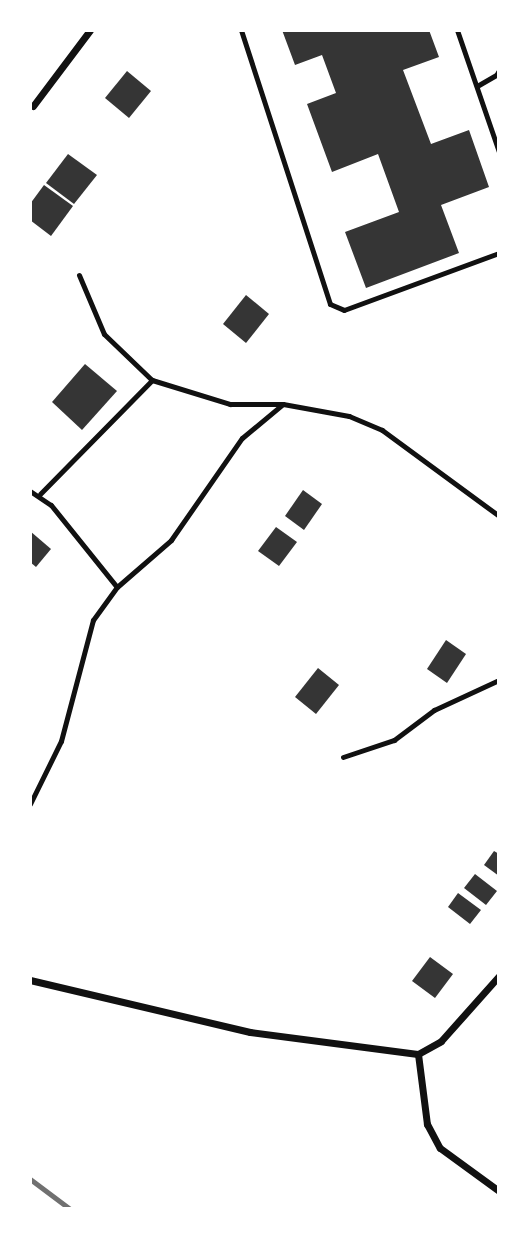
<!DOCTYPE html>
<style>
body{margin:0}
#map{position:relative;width:529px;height:1239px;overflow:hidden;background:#fff;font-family:Barlow,sans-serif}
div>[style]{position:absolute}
.building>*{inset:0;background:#353535}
.service>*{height:5px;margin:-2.5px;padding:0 2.5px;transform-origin:2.5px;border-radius:2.5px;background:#111}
.minor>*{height:7px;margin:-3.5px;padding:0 3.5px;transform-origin:3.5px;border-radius:3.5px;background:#111}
.rail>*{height:5px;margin:-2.5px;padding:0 2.5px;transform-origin:2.5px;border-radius:2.5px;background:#707070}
span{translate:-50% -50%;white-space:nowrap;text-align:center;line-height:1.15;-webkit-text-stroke:7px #fff;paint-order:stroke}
.frame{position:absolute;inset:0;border:32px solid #fff;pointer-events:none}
</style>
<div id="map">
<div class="building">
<div style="clip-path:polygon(282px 30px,429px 30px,439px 57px,403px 70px,431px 144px,469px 130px,489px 187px,441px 205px,459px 253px,366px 288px,345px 232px,399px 212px,378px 154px,332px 172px,307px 104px,336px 93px,322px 55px,295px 65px)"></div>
<div style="clip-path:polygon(127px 71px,151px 91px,129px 118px,105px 98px)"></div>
<div style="clip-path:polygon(68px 154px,97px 175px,74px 204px,46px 183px)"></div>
<div style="clip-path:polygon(44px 185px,73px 206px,51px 236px,30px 220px,30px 204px)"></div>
<div style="clip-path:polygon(246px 295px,269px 314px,246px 343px,223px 324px)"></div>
<div style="clip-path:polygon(85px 364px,117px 391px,82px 430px,52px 402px)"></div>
<div style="clip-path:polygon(303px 490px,322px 504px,304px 530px,285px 516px)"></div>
<div style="clip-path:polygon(276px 527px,297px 542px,279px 566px,258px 551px)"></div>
<div style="clip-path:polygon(30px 531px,51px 549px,36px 567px,30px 562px)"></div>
<div style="clip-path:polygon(446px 640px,466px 654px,447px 683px,427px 669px)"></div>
<div style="clip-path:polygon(318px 668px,339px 685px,316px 714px,295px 697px)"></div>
<div style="clip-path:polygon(494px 851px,499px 854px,499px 876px,484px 865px)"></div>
<div style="clip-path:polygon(475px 874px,497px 891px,486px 905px,464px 888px)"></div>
<div style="clip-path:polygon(458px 893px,481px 910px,470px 924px,448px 907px)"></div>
<div style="clip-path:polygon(430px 957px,453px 974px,435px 998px,412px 981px)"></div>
</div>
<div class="service">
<div style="left:241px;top:30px;width:288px;rotate:72deg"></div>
<div style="left:330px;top:304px;width:15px;rotate:23deg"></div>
<div style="left:344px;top:310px;width:165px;rotate:-20.2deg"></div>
<div style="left:457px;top:30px;width:129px;rotate:71deg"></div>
<div style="left:477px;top:86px;width:24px;rotate:-30deg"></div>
<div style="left:79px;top:275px;width:64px;rotate:67deg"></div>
<div style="left:104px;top:334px;width:66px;rotate:43.8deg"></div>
<div style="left:152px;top:380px;width:82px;rotate:17.1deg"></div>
<div style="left:230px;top:404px;width:53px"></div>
<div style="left:283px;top:404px;width:67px;rotate:10.3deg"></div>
<div style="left:349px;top:416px;width:36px;rotate:23deg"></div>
<div style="left:382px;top:430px;width:145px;rotate:36.3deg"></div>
<div style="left:30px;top:491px;width:25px;rotate:34deg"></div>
<div style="left:51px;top:505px;width:105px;rotate:51.2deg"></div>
<div style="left:40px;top:494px;width:160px;rotate:-45.5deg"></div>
<div style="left:343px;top:757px;width:54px;rotate:-18.4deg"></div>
<div style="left:394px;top:740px;width:50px;rotate:-36.9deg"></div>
<div style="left:434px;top:710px;width:72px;rotate:-24.8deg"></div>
<div style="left:30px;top:804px;width:70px;rotate:-63.8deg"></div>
<div style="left:61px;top:741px;width:125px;rotate:-75.2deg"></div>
<div style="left:93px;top:620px;width:41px;rotate:-54deg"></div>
<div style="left:117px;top:587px;width:72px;rotate:-41deg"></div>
<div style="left:171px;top:540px;width:124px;rotate:-55.2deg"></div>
<div style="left:242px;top:438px;width:53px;rotate:-39.7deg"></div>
</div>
<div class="minor">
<div style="left:498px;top:74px;width:2px;rotate:-63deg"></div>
<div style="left:33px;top:106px;width:95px;rotate:-53.1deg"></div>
<div style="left:30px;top:980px;width:226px;rotate:13.3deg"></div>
<div style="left:250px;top:1032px;width:169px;rotate:7.5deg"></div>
<div style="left:418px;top:1054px;width:71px;rotate:82.7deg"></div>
<div style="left:427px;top:1124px;width:27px;rotate:62deg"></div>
<div style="left:440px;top:1148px;width:73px;rotate:36.1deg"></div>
<div style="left:418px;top:1054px;width:26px;rotate:-29deg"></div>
<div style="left:441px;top:1041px;width:87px;rotate:-48.3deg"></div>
</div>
<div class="rail">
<div style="left:30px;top:1179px;width:50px;rotate:36.9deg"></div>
</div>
<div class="frame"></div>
</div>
